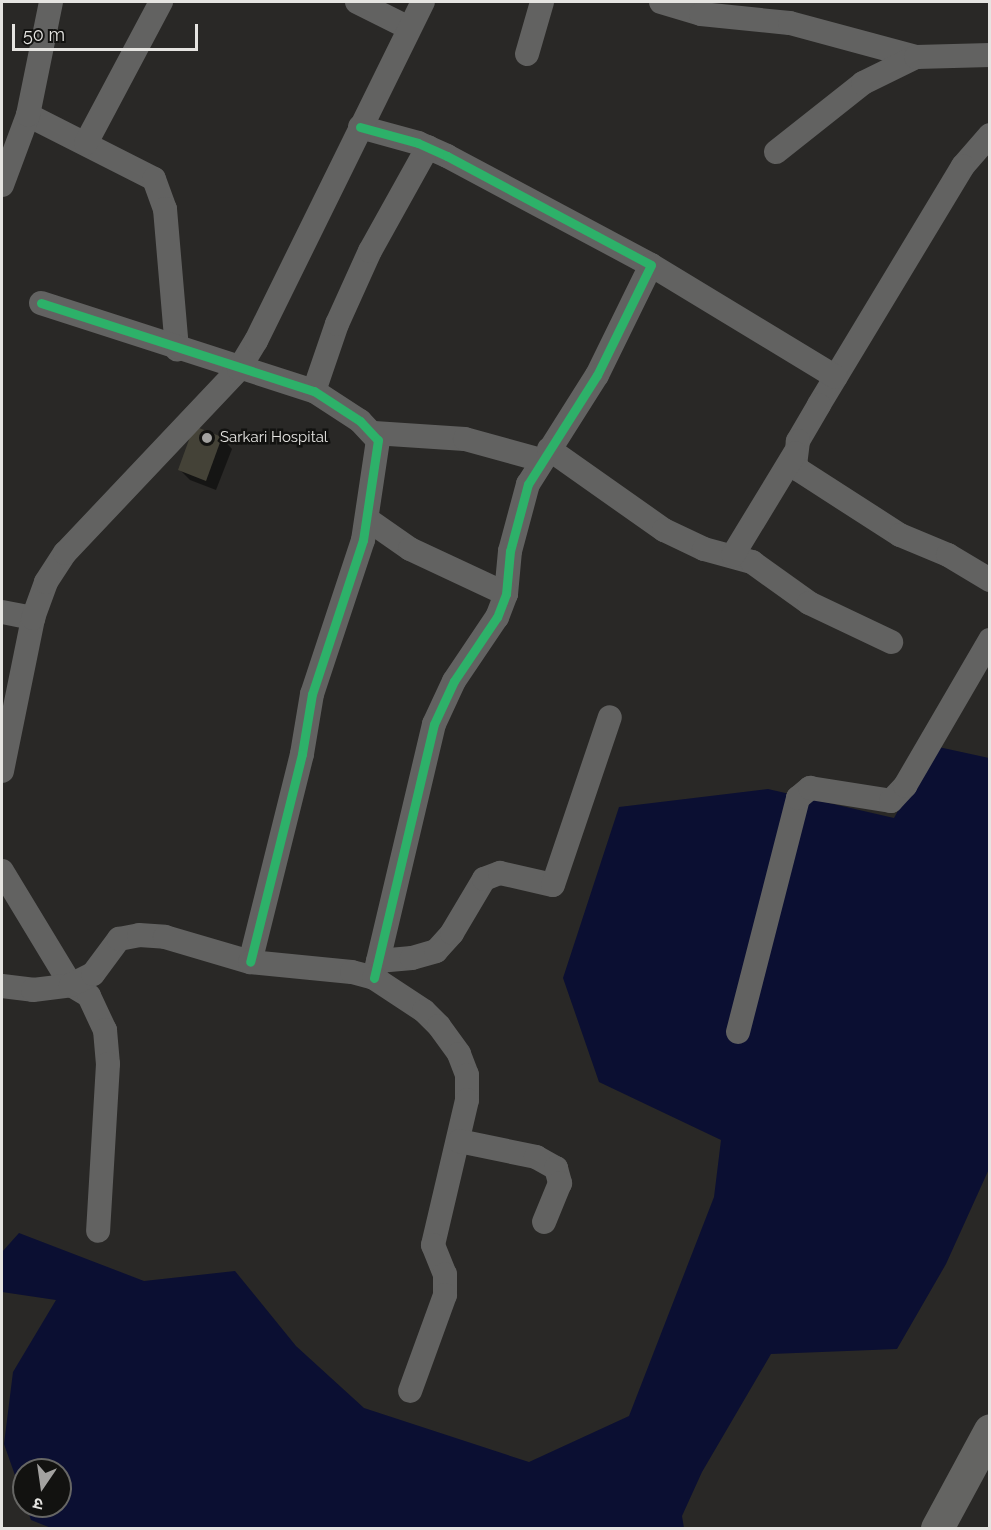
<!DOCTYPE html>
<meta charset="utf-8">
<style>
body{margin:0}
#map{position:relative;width:991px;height:1530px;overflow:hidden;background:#292826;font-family:Raleway,"Noto Sans Devanagari",sans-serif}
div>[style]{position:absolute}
.water>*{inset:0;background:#0b0f32}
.shadow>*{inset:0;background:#0007}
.building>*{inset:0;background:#444237}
.street>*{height:24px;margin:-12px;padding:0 12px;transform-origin:12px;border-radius:12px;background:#626261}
.secondary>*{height:33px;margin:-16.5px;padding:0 16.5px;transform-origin:16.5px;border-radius:16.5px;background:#646462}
.cycleway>*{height:9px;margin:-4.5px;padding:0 4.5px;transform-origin:4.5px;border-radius:4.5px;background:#2db169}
.dots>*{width:16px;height:16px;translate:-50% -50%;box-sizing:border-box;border:3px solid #121210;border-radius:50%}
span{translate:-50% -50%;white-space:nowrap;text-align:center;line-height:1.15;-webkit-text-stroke:5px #121210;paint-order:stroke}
.poi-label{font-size:15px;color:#e5e4e1}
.left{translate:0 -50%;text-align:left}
.frame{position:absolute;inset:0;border:3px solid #e5e4e1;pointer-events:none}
.north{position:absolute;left:12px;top:1458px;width:60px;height:60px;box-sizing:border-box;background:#121210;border:2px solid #666664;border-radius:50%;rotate:193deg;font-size:16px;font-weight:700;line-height:24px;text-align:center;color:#e5e4e1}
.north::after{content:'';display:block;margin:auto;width:21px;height:27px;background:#a3a2a0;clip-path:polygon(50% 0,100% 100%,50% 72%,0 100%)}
.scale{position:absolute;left:12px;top:24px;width:186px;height:27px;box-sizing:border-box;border:3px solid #e5e4e1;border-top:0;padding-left:8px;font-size:18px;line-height:21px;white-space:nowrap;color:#e5e4e1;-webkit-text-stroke:4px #121210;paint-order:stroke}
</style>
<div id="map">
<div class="water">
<div style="clip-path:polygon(934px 746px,989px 758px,989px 1169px,946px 1264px,897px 1349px,771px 1354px,702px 1472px,682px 1516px,684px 1528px,51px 1528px,31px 1520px,26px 1506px,60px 1506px,60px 1470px,24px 1470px,24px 1501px,4px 1444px,13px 1372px,56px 1300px,2px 1292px,2px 1252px,19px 1233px,144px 1281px,235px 1271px,296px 1346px,364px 1408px,529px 1462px,629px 1416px,714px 1197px,721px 1140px,599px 1082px,563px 978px,619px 807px,768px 789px,894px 818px)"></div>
</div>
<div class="shadow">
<div style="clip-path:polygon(195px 428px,222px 438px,232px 449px,216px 490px,190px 480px,180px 470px)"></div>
</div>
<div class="building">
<div style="clip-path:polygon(194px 426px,222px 437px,206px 481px,178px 470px)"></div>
</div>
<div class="street">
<div style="left:357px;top:2px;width:56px;rotate:26.6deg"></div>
<div style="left:661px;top:2px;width:42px;rotate:16.7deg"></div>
<div style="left:701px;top:14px;width:89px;rotate:5.8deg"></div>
<div style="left:790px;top:23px;width:131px;rotate:15.1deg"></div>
<div style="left:527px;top:54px;width:54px;rotate:-73.9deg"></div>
<div style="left:28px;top:115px;width:141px;rotate:26.9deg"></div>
<div style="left:154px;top:179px;width:32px;rotate:70deg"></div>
<div style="left:165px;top:209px;width:141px;rotate:85.1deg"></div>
<div style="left:360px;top:127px;width:60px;rotate:15.4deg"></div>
<div style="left:418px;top:143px;width:32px;rotate:24deg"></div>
<div style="left:447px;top:156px;width:231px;rotate:28.1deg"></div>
<div style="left:651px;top:265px;width:123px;rotate:116.1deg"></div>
<div style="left:597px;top:375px;width:129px;rotate:122.3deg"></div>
<div style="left:528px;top:484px;width:69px;rotate:105deg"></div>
<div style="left:510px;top:551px;width:43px;rotate:95.3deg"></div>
<div style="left:506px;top:594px;width:25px;rotate:111deg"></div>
<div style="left:497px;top:617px;width:77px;rotate:123.9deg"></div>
<div style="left:454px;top:681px;width:47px;rotate:114.9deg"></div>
<div style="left:434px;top:724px;width:261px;rotate:103.3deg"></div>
<div style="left:990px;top:135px;width:41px;rotate:131.1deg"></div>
<div style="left:963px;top:166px;width:279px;rotate:121.1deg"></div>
<div style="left:819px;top:405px;width:42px;rotate:120.3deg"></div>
<div style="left:798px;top:441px;width:23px;rotate:97deg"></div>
<div style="left:795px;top:464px;width:7px;rotate:56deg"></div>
<div style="left:799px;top:470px;width:120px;rotate:32.8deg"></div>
<div style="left:900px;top:535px;width:52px;rotate:22.6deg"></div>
<div style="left:948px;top:555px;width:49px;rotate:30.8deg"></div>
<div style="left:86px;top:143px;width:160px;rotate:-62deg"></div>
<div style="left:776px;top:152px;width:111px;rotate:-38.4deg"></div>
<div style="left:863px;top:83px;width:59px;rotate:-26.1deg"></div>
<div style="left:916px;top:57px;width:74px;rotate:-1.5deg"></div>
<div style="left:2px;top:185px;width:75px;rotate:-69.6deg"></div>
<div style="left:28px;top:115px;width:115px;rotate:-78.5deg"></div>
<div style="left:651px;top:265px;width:216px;rotate:31.2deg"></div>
<div style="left:41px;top:303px;width:287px;rotate:17.9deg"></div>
<div style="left:314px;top:391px;width:55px;rotate:33.1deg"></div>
<div style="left:360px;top:421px;width:26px;rotate:47deg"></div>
<div style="left:378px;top:440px;width:101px;rotate:98.5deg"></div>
<div style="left:363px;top:540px;width:162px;rotate:108.3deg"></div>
<div style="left:312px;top:694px;width:61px;rotate:99.5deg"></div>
<div style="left:302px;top:754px;width:214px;rotate:104deg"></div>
<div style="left:314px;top:391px;width:71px;rotate:-71.1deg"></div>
<div style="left:337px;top:324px;width:80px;rotate:-65.7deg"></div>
<div style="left:370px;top:251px;width:119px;rotate:-60.9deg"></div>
<div style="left:374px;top:433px;width:91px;rotate:3.8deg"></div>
<div style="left:465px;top:439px;width:79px;rotate:15.4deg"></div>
<div style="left:549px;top:449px;width:141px;rotate:35.2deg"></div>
<div style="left:664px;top:530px;width:44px;rotate:25.4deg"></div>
<div style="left:704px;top:549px;width:50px;rotate:15.2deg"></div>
<div style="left:752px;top:562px;width:70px;rotate:35.7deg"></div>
<div style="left:809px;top:603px;width:91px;rotate:25.4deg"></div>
<div style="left:367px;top:519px;width:52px;rotate:34.9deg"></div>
<div style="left:410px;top:549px;width:106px;rotate:25.1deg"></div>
<div style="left:733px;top:555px;width:119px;rotate:-58.7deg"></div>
<div style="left:2px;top:612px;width:32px;rotate:11deg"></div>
<div style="left:2px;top:771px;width:156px;rotate:-78.5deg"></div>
<div style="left:33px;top:618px;width:38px;rotate:-70deg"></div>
<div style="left:46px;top:582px;width:35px;rotate:-57deg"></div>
<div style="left:65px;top:553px;width:253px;rotate:-46.6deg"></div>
<div style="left:239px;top:369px;width:33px;rotate:-59deg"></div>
<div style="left:256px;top:341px;width:378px;rotate:-63.8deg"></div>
<div style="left:2px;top:871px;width:133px;rotate:58.8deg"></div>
<div style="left:71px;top:985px;width:21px;rotate:31deg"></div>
<div style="left:89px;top:996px;width:38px;rotate:65deg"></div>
<div style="left:105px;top:1030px;width:34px;rotate:85deg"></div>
<div style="left:108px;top:1064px;width:167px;rotate:93.4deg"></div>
<div style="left:378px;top:961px;width:34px;rotate:-5deg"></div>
<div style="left:412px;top:958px;width:25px;rotate:-16deg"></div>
<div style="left:436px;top:951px;width:24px;rotate:-48deg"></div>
<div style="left:452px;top:933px;width:63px;rotate:-59.3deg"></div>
<div style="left:484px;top:879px;width:17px;rotate:-21deg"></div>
<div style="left:500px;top:873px;width:54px;rotate:12.8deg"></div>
<div style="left:553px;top:885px;width:177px;rotate:-71.3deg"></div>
<div style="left:2px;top:986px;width:31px;rotate:7deg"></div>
<div style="left:33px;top:990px;width:38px;rotate:-7deg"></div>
<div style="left:71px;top:985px;width:25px;rotate:-27deg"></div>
<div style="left:93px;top:974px;width:44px;rotate:-53.4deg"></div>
<div style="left:119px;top:939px;width:20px;rotate:-11deg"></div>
<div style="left:139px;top:935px;width:26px;rotate:4deg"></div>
<div style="left:165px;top:937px;width:89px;rotate:16.4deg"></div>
<div style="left:250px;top:962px;width:102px;rotate:5.6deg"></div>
<div style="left:352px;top:972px;width:23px;rotate:15deg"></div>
<div style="left:374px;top:978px;width:60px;rotate:33.4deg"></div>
<div style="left:424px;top:1011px;width:21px;rotate:45deg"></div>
<div style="left:439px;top:1026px;width:34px;rotate:54deg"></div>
<div style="left:459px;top:1054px;width:22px;rotate:69deg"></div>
<div style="left:467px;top:1075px;width:25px;rotate:90deg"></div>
<div style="left:467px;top:1100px;width:149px;rotate:103.2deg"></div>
<div style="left:433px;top:1245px;width:31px;rotate:68deg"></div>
<div style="left:445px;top:1274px;width:21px;rotate:90deg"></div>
<div style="left:445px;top:1295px;width:102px;rotate:110deg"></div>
<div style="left:738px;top:1032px;width:242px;rotate:-75.6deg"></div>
<div style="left:798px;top:798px;width:16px;rotate:-40deg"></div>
<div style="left:810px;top:788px;width:82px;rotate:9.1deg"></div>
<div style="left:891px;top:801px;width:21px;rotate:-47deg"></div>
<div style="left:905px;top:786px;width:169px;rotate:-59.8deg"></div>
<div style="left:459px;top:1141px;width:79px;rotate:11.7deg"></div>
<div style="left:536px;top:1157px;width:23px;rotate:29deg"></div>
<div style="left:556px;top:1168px;width:16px;rotate:75deg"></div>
<div style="left:560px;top:1183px;width:42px;rotate:112.3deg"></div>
</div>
<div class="secondary">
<div style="left:937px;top:1528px;width:111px;rotate:-61.6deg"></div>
</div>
<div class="cycleway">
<div style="left:360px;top:127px;width:60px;rotate:15.4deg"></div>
<div style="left:418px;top:143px;width:32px;rotate:24deg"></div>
<div style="left:447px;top:156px;width:231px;rotate:28.1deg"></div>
<div style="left:651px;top:265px;width:123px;rotate:116.1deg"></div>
<div style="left:597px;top:375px;width:129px;rotate:122.3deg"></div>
<div style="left:528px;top:484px;width:69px;rotate:105deg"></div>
<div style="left:510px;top:551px;width:43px;rotate:95.3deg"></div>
<div style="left:506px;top:594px;width:25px;rotate:111deg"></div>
<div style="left:497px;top:617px;width:77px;rotate:123.9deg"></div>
<div style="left:454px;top:681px;width:47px;rotate:114.9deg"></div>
<div style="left:434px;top:724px;width:261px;rotate:103.3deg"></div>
<div style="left:41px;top:303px;width:287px;rotate:17.9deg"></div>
<div style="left:314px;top:391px;width:55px;rotate:33.1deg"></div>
<div style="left:360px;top:421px;width:26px;rotate:47deg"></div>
<div style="left:378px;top:440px;width:101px;rotate:98.5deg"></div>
<div style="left:363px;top:540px;width:162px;rotate:108.3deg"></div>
<div style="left:312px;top:694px;width:61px;rotate:99.5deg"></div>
<div style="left:302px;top:754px;width:214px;rotate:104deg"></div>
</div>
<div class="dots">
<div style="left:207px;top:438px;background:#a3a2a0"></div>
</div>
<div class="poi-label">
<span class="left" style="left:220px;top:438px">Sarkari Hospital</span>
</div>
<div class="frame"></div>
<div class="north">उ</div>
<div class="scale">50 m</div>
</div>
